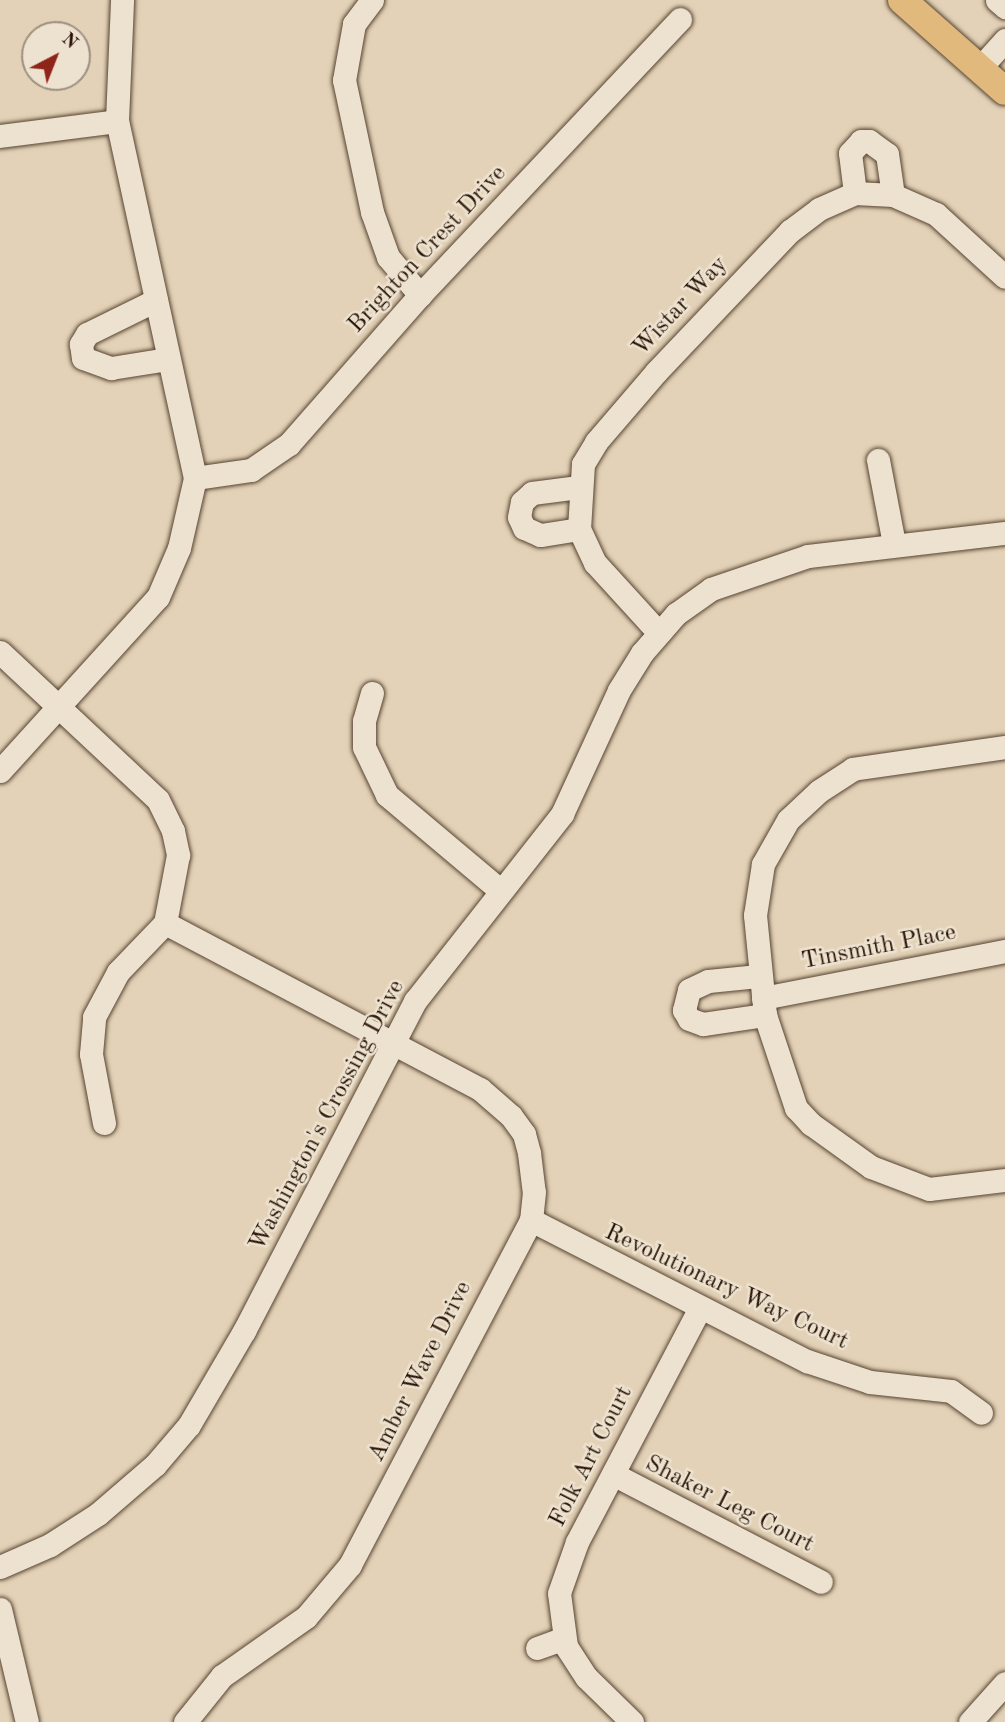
<!DOCTYPE html>
<style>
body{margin:0}
#map{position:relative;width:1005px;height:1722px;overflow:hidden;background:#e3d2b7;font-family:"Old Standard TT",serif}
div>[style]{position:absolute}
.roads{filter:drop-shadow(0 0 2px #574432) drop-shadow(0 0 2px #574432)}
.minor>*{height:23px;margin:-11.5px;padding:0 11.5px;transform-origin:11.5px;border-radius:11.5px;background:#ede2d0}
.major>*{height:28px;margin:-14px;padding:0 14px;transform-origin:14px;border-radius:14px;background:#e2b97c}
span{translate:-50% -50%;white-space:nowrap;text-align:center;line-height:1.15;-webkit-text-stroke:5px #ede2d0;paint-order:stroke}
.street-label{font-size:24px;color:#281406}
.north{position:absolute;left:21px;top:21px;width:70px;height:70px;box-sizing:border-box;background:#ede2d0;border:2px solid #9e907f;border-radius:50%;rotate:42deg;font-size:19px;font-weight:700;line-height:28px;text-align:center;color:#281406}
.north::after{content:'';display:block;margin:auto;width:24px;height:32px;background:#8f2418;clip-path:polygon(50% 0,100% 100%,50% 72%,0 100%)}
</style>
<div id="map">
<div class="roads">
<div class="minor">
<div style="left:372px;top:0;width:30px;rotate:127deg"></div>
<div style="left:354px;top:24px;width:57px;rotate:100.1deg"></div>
<div style="left:344px;top:80px;width:135px;rotate:78deg"></div>
<div style="left:372px;top:212px;width:48px;rotate:70.4deg"></div>
<div style="left:388px;top:257px;width:50px;rotate:49.9deg"></div>
<div style="left:997px;top:0;width:11px;rotate:41deg"></div>
<div style="left:979px;top:69px;width:39px;rotate:-48deg"></div>
<div style="left:0;top:136px;width:118px;rotate:-7.3deg"></div>
<div style="left:855px;top:193px;width:40px;rotate:-97.1deg"></div>
<div style="left:850px;top:153px;width:16px;rotate:-47deg"></div>
<div style="left:861px;top:141px;width:8px"></div>
<div style="left:869px;top:141px;width:22px;rotate:36deg"></div>
<div style="left:887px;top:154px;width:41px;rotate:81.7deg"></div>
<div style="left:156px;top:300px;width:77px;rotate:153.8deg"></div>
<div style="left:87px;top:334px;width:12px;rotate:121deg"></div>
<div style="left:81px;top:344px;width:14px;rotate:82deg"></div>
<div style="left:83px;top:358px;width:30px;rotate:20deg"></div>
<div style="left:111px;top:368px;width:58px;rotate:-9deg"></div>
<div style="left:878px;top:460px;width:86px;rotate:79.2deg"></div>
<div style="left:195px;top:478px;width:57px;rotate:-8.1deg"></div>
<div style="left:251px;top:470px;width:46px;rotate:-34.4deg"></div>
<div style="left:289px;top:444px;width:198px;rotate:-48.7deg"></div>
<div style="left:420px;top:295px;width:379px;rotate:-46.7deg"></div>
<div style="left:579px;top:529px;width:39px;rotate:171deg"></div>
<div style="left:540px;top:535px;width:17px;rotate:-156deg"></div>
<div style="left:524px;top:528px;width:12px;rotate:-114deg"></div>
<div style="left:519px;top:517px;width:15px;rotate:-79deg"></div>
<div style="left:522px;top:502px;width:13px;rotate:-42deg"></div>
<div style="left:532px;top:493px;width:47px;rotate:-7.3deg"></div>
<div style="left:659px;top:633px;width:95px;rotate:-132.4deg"></div>
<div style="left:595px;top:563px;width:38px;rotate:-115deg"></div>
<div style="left:579px;top:529px;width:65px;rotate:-86.5deg"></div>
<div style="left:583px;top:464px;width:26px;rotate:-59deg"></div>
<div style="left:596px;top:442px;width:92px;rotate:-49.4deg"></div>
<div style="left:656px;top:372px;width:195px;rotate:-46.5deg"></div>
<div style="left:790px;top:231px;width:36px;rotate:-37deg"></div>
<div style="left:819px;top:209px;width:39px;rotate:-24deg"></div>
<div style="left:855px;top:193px;width:38px;rotate:3deg"></div>
<div style="left:893px;top:195px;width:47px;rotate:23.8deg"></div>
<div style="left:936px;top:214px;width:93px;rotate:42.4deg"></div>
<div style="left:0;top:652px;width:216px;rotate:43.1deg"></div>
<div style="left:158px;top:800px;width:34px;rotate:64deg"></div>
<div style="left:173px;top:831px;width:25px;rotate:78deg"></div>
<div style="left:178px;top:855px;width:69px;rotate:100.8deg"></div>
<div style="left:165px;top:923px;width:356px;rotate:27.8deg"></div>
<div style="left:480px;top:1089px;width:41px;rotate:41.1deg"></div>
<div style="left:511px;top:1116px;width:22px;rotate:54deg"></div>
<div style="left:524px;top:1134px;width:20px;rotate:75deg"></div>
<div style="left:529px;top:1153px;width:39px;rotate:83deg"></div>
<div style="left:534px;top:1192px;width:28px;rotate:96deg"></div>
<div style="left:531px;top:1220px;width:390px;rotate:117.7deg"></div>
<div style="left:350px;top:1565px;width:68px;rotate:130.2deg"></div>
<div style="left:306px;top:1617px;width:103px;rotate:144.9deg"></div>
<div style="left:222px;top:1676px;width:59px;rotate:128.8deg"></div>
<div style="left:372px;top:693px;width:29px;rotate:106deg"></div>
<div style="left:364px;top:721px;width:26px;rotate:90deg"></div>
<div style="left:364px;top:747px;width:53px;rotate:64.4deg"></div>
<div style="left:387px;top:795px;width:149px;rotate:40.1deg"></div>
<div style="left:1005px;top:747px;width:154px;rotate:171.8deg"></div>
<div style="left:853px;top:769px;width:40px;rotate:147.1deg"></div>
<div style="left:819px;top:791px;width:42px;rotate:136.9deg"></div>
<div style="left:788px;top:820px;width:51px;rotate:119.6deg"></div>
<div style="left:763px;top:864px;width:52px;rotate:98.9deg"></div>
<div style="left:755px;top:915px;width:100px;rotate:84.3deg"></div>
<div style="left:765px;top:1015px;width:98px;rotate:71.6deg"></div>
<div style="left:796px;top:1108px;width:22px;rotate:47deg"></div>
<div style="left:811px;top:1124px;width:74px;rotate:35.6deg"></div>
<div style="left:871px;top:1167px;width:62px;rotate:20.8deg"></div>
<div style="left:929px;top:1189px;width:77px;rotate:-6.8deg"></div>
<div style="left:0;top:771px;width:235px;rotate:-47.8deg"></div>
<div style="left:158px;top:597px;width:53px;rotate:-66.8deg"></div>
<div style="left:179px;top:548px;width:72px;rotate:-77.1deg"></div>
<div style="left:195px;top:478px;width:365px;rotate:-102.3deg"></div>
<div style="left:117px;top:121px;width:121px;rotate:-87.6deg"></div>
<div style="left:758px;top:976px;width:50px;rotate:174.3deg"></div>
<div style="left:708px;top:981px;width:21px;rotate:155deg"></div>
<div style="left:689px;top:990px;width:21px;rotate:104deg"></div>
<div style="left:684px;top:1010px;width:10px;rotate:61deg"></div>
<div style="left:689px;top:1019px;width:15px;rotate:20deg"></div>
<div style="left:703px;top:1024px;width:63px;rotate:-8.3deg"></div>
<div style="left:763px;top:998px;width:247px;rotate:-11deg"></div>
<div style="left:104px;top:1123px;width:70px;rotate:-100.7deg"></div>
<div style="left:91px;top:1054px;width:37px;rotate:-85deg"></div>
<div style="left:94px;top:1017px;width:51px;rotate:-61.9deg"></div>
<div style="left:118px;top:972px;width:68px;rotate:-46.2deg"></div>
<div style="left:531px;top:1220px;width:310px;rotate:27.1deg"></div>
<div style="left:807px;top:1361px;width:66px;rotate:18.4deg"></div>
<div style="left:870px;top:1382px;width:81px;rotate:6.3deg"></div>
<div style="left:951px;top:1391px;width:37px;rotate:36deg"></div>
<div style="left:613px;top:1474px;width:234px;rotate:27.4deg"></div>
<div style="left:0;top:1567px;width:55px;rotate:-23.7deg"></div>
<div style="left:50px;top:1545px;width:57px;rotate:-32.9deg"></div>
<div style="left:98px;top:1514px;width:75px;rotate:-40.7deg"></div>
<div style="left:155px;top:1465px;width:52px;rotate:-49.6deg"></div>
<div style="left:189px;top:1425px;width:109px;rotate:-59.7deg"></div>
<div style="left:244px;top:1331px;width:372px;rotate:-62.6deg"></div>
<div style="left:415px;top:1001px;width:238px;rotate:-51.8deg"></div>
<div style="left:562px;top:814px;width:136px;rotate:-65.3deg"></div>
<div style="left:619px;top:690px;width:44px;rotate:-58.1deg"></div>
<div style="left:642px;top:653px;width:52px;rotate:-48.9deg"></div>
<div style="left:676px;top:614px;width:43px;rotate:-35.5deg"></div>
<div style="left:711px;top:589px;width:102px;rotate:-18.8deg"></div>
<div style="left:808px;top:556px;width:198px;rotate:-6.7deg"></div>
<div style="left:0;top:1609px;width:116px;rotate:76.6deg"></div>
<div style="left:537px;top:1648px;width:29px;rotate:-20deg"></div>
<div style="left:632px;top:1722px;width:64px;rotate:-135.6deg"></div>
<div style="left:586px;top:1677px;width:37px;rotate:-123deg"></div>
<div style="left:566px;top:1646px;width:53px;rotate:-97.5deg"></div>
<div style="left:559px;top:1593px;width:54px;rotate:-70.6deg"></div>
<div style="left:577px;top:1542px;width:264px;rotate:-62.3deg"></div>
<div style="left:970px;top:1722px;width:52px;rotate:-48.1deg"></div>
</div>
<div class="major">
<div style="left:902px;top:0;width:137px;rotate:41.5deg"></div>
</div>
</div>
<div class="street-label">
<span style="left:428px;top:250px;rotate:-47deg">Brighton Crest Drive</span>
<span style="left:681px;top:307px;rotate:-47deg">Wistar Way</span>
<span style="left:879px;top:948px;rotate:-11deg">Tinsmith Place</span>
<span style="left:328px;top:1116px;rotate:-62deg">Washington's Crossing Drive</span>
<span style="left:726px;top:1288px;rotate:25deg">Revolutionary Way Court</span>
<span style="left:421px;top:1372px;rotate:-63deg">Amber Wave Drive</span>
<span style="left:592px;top:1457px;rotate:-63deg">Folk Art Court</span>
<span style="left:729px;top:1505px;rotate:27deg">Shaker Leg Court</span>
</div>
<div class="north">N</div>
</div>
